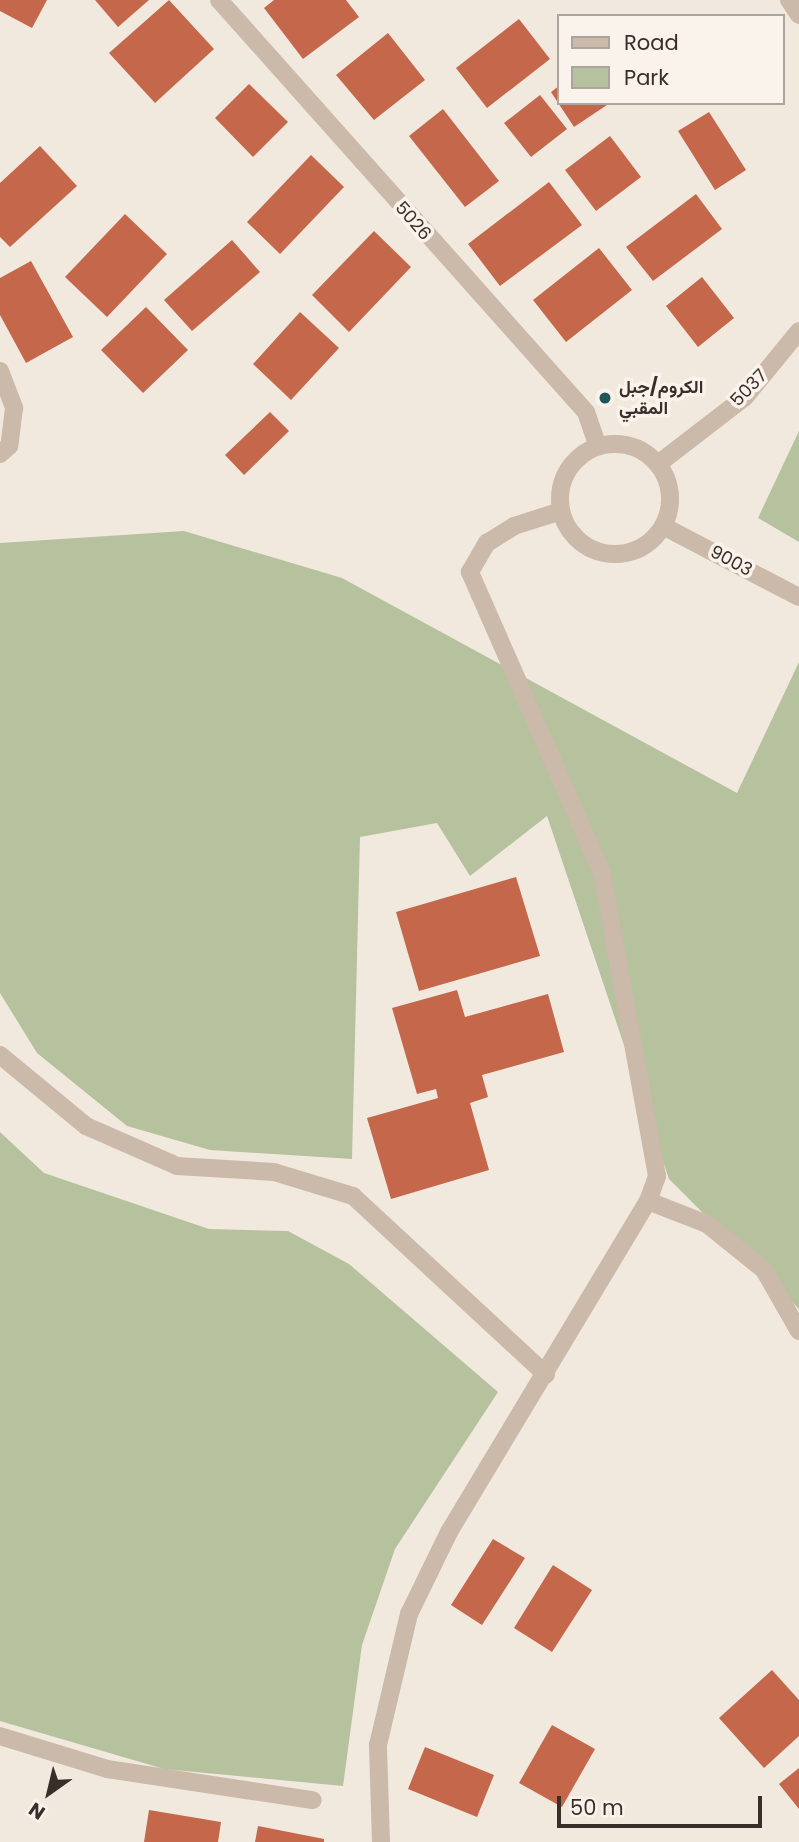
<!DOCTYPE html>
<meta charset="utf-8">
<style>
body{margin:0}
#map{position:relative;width:799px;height:1842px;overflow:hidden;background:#f2e9de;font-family:Poppins,Vazirmatn,sans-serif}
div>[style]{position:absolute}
.green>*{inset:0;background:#b6c29e}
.building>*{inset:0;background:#c4674a}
.minor>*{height:18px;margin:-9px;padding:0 9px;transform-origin:9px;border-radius:9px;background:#cbb9aa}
.minor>.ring{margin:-9px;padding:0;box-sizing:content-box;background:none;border:18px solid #cbb9aa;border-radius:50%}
.dots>*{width:19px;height:19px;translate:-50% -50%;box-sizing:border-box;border:4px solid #faf3eb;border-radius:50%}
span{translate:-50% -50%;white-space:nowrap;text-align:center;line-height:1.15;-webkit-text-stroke:7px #faf3eb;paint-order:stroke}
.street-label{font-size:18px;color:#382e2a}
.poi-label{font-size:18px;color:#382e2a;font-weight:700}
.left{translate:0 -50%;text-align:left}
.legend{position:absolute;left:557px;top:14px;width:228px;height:91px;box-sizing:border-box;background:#faf3eb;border:2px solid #aca49e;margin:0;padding:9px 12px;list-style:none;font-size:21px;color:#382e2a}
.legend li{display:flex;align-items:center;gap:14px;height:35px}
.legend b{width:35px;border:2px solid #aca49e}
.north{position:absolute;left:14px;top:1758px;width:70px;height:70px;-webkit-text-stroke:5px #faf3eb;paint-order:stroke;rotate:214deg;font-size:19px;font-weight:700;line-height:28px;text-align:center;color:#382e2a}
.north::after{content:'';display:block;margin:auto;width:24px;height:32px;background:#382e2a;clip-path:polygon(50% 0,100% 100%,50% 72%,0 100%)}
.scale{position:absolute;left:557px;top:1796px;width:205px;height:32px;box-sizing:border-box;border:4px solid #382e2a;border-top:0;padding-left:9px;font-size:21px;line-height:24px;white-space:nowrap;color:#382e2a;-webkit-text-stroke:5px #faf3eb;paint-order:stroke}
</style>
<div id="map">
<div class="green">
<div style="clip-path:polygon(799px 431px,799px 542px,758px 518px)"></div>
<div style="clip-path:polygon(184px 531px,342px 578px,737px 793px,799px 662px,799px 1309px,669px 1179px,547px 816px,470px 876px,437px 823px,360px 837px,352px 1159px,210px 1150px,127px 1126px,37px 1053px,0 993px,0 543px)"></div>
<div style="clip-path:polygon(0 1132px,44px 1173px,209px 1229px,288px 1231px,349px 1264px,498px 1392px,395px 1549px,362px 1645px,343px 1786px,164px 1769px,0 1721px)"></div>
</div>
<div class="building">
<div style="clip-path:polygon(0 0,47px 0,32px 28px,0 11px)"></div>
<div style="clip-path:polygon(95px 0,149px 0,118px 27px)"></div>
<div style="clip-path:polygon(169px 0,214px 49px,155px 103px,109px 53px)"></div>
<div style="clip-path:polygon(274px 0,346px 0,359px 17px,303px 59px,264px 8px)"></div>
<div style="clip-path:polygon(519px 19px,550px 59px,487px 108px,456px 68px)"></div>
<div style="clip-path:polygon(388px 33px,425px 80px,374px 120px,336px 75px)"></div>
<div style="clip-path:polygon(249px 84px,288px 122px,253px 157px,215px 118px)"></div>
<div style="clip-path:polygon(559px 86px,559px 103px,610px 103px,574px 127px,551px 92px)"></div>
<div style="clip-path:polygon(540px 95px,567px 129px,531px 157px,504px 123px)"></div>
<div style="clip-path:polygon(443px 109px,499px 181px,465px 207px,409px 136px)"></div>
<div style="clip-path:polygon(709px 112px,746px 170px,715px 190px,678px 131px)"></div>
<div style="clip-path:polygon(610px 136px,641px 177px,596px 211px,565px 170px)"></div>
<div style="clip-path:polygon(40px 146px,77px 186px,10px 247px,0 237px,0 183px)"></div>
<div style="clip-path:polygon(311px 155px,344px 187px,280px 254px,247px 222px)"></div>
<div style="clip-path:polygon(549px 182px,582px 225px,500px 286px,468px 244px)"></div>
<div style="clip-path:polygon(696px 194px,722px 229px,653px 281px,626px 247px)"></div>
<div style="clip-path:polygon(125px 214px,167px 254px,107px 317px,65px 277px)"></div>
<div style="clip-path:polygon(374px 231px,411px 267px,349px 332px,312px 295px)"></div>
<div style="clip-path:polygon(232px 240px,260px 272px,192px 331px,164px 300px)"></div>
<div style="clip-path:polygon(599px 248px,632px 290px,566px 342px,533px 300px)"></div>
<div style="clip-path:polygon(31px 261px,73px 337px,26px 363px,0 315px,0 278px)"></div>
<div style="clip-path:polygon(702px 277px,734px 318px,698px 347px,666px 306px)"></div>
<div style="clip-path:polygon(146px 307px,188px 350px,143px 393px,101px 350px)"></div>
<div style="clip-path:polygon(300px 312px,339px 348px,291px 400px,253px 364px)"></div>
<div style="clip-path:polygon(270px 412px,289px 431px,244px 475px,225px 455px)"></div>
<div style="clip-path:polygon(516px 877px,540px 956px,419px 991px,396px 912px)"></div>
<div style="clip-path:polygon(457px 990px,465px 1017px,548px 994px,564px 1052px,482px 1075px,488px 1097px,470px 1103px,489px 1170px,391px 1199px,367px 1118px,438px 1098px,436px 1089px,417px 1094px,392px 1008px)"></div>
<div style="clip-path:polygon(493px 1539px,525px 1558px,482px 1625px,451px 1605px)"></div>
<div style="clip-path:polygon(553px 1565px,592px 1590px,552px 1652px,514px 1628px)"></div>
<div style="clip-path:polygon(772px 1670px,799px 1700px,799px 1736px,764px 1768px,719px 1718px)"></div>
<div style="clip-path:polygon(552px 1725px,595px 1749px,562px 1807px,519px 1783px)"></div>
<div style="clip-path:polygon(425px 1747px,494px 1775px,477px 1817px,408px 1789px)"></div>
<div style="clip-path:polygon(799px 1768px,799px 1809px,779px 1784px)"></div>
<div style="clip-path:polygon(149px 1810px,221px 1822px,218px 1842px,144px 1842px)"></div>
<div style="clip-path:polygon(258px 1826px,324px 1839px,324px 1842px,255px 1842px)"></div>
</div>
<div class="minor">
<div style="left:219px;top:0;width:552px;rotate:48.31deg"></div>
<div style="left:586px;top:412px;width:36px;rotate:71deg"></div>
<div style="left:789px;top:0;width:18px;rotate:56deg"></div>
<div style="left:0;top:371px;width:40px;rotate:69deg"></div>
<div style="left:14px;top:408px;width:38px;rotate:97deg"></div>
<div style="left:9px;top:446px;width:12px;rotate:138deg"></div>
<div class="ring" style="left:560px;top:444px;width:92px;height:92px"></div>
<div style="left:658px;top:464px;width:110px;rotate:-37.6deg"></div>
<div style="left:745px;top:397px;width:85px;rotate:-50.7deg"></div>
<div style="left:663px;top:526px;width:153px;rotate:27.6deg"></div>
<div style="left:0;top:1055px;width:112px;rotate:39.5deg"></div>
<div style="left:86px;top:1126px;width:99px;rotate:23.7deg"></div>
<div style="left:177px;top:1166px;width:97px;rotate:3.5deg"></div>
<div style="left:274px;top:1172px;width:83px;rotate:16.9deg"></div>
<div style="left:353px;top:1196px;width:263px;rotate:42.8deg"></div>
<div style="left:648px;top:1201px;width:63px;rotate:21.3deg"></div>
<div style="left:707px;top:1224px;width:73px;rotate:38.9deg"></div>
<div style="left:764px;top:1270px;width:70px;rotate:60.2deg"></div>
<div style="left:0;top:1736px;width:112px;rotate:17.1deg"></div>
<div style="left:107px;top:1769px;width:208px;rotate:8.6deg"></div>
<div style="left:381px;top:1842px;width:97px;rotate:-91.8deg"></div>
<div style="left:378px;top:1745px;width:135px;rotate:-76.7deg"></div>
<div style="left:409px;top:1614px;width:91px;rotate:-64deg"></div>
<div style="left:449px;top:1532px;width:386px;rotate:-59deg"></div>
<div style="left:648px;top:1201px;width:27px;rotate:-70deg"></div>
<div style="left:657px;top:1176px;width:308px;rotate:-100.3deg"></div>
<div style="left:602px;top:873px;width:329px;rotate:-113.7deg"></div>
<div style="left:470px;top:572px;width:34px;rotate:-60deg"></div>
<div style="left:487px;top:543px;width:32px;rotate:-32deg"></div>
<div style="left:514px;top:526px;width:49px;rotate:-17.7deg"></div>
</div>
<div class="dots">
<div style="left:605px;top:398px;background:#1f565a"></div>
</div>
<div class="street-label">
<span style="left:413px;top:221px;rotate:49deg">5026</span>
<span style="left:749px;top:388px;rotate:-46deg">5037</span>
<span style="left:731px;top:561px;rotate:28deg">9003</span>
</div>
<div class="poi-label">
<span class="left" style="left:619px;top:398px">الكروم/جبل<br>المقبي</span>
</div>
<ul class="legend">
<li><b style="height:9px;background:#cbb9aa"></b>Road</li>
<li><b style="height:19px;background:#b6c29e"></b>Park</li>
</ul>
<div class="north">N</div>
<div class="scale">50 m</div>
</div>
